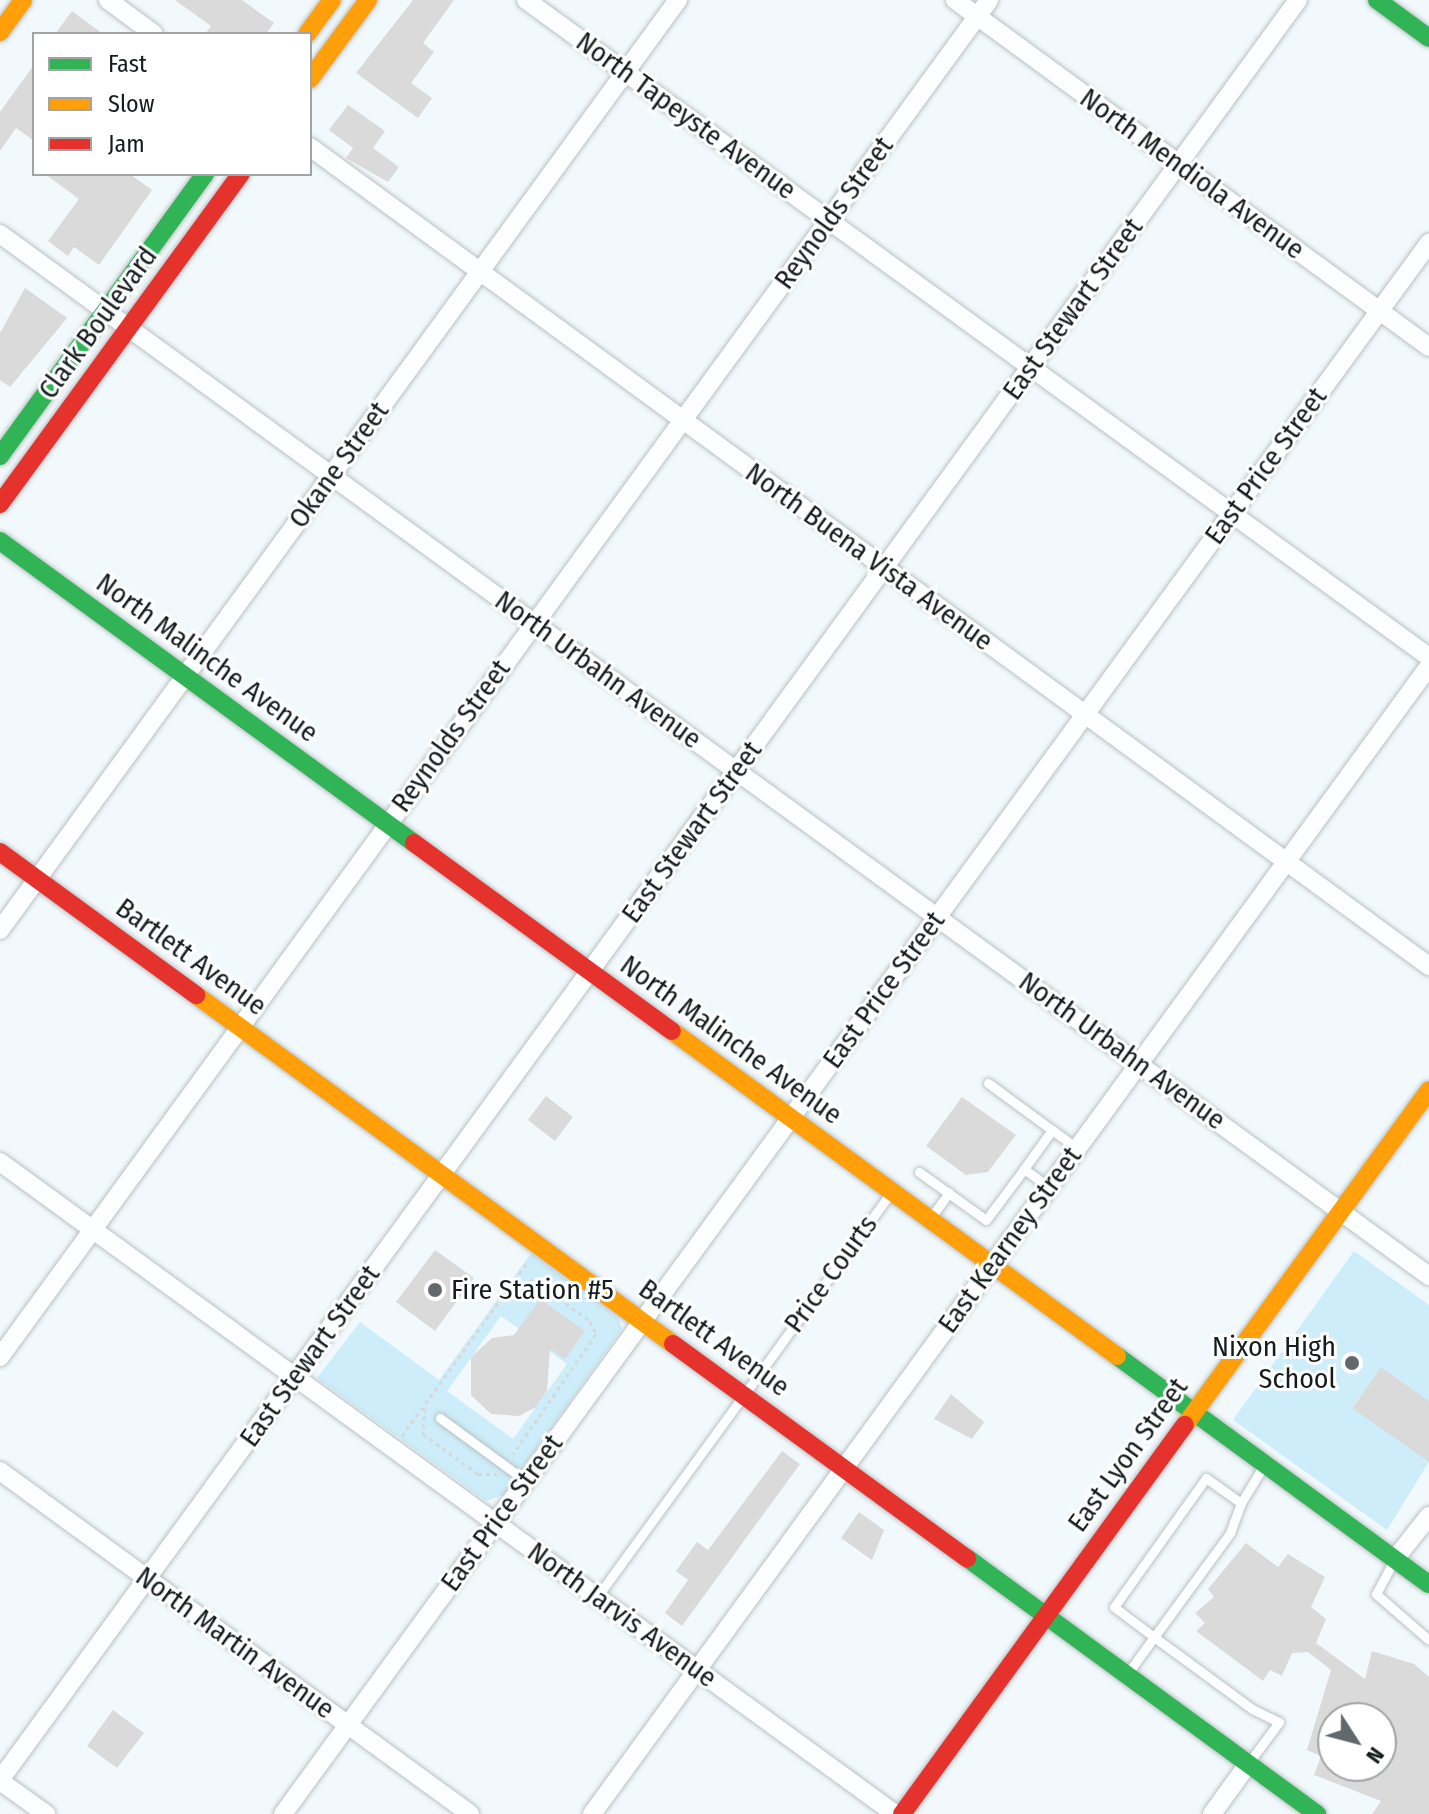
<!DOCTYPE html>
<style>
body{margin:0}
#map{position:relative;width:1429px;height:1814px;overflow:hidden;background:#f2f9fc;font-family:"Fira Sans Condensed",sans-serif}
div>[style]{position:absolute}
.green>*{inset:0;background:#ccedf9}
.building>*{inset:0;background:#d9dad9}
.path>*{height:3px;margin-top:-1.5px;transform-origin:0;background:repeating-linear-gradient(90deg,#d7d9d9 0 4px,transparent 0 8px)}
.roads{filter:drop-shadow(0 0 2px #bac1c3) drop-shadow(0 0 2px #bac1c3)}
.lane>*{height:9px;margin:-4.5px;padding:0 4.5px;transform-origin:4.5px;border-radius:4.5px;background:#fdfeff}
.street>*{height:18px;margin:-9px;padding:0 9px;transform-origin:9px;border-radius:9px;background:#fdfeff}
.fast>*{height:18px;margin:-9px;padding:0 9px;transform-origin:9px;border-radius:9px;background:#30b455}
.slow>*{height:18px;margin:-9px;padding:0 9px;transform-origin:9px;border-radius:9px;background:#ff9f0a}
.jam>*{height:18px;margin:-9px;padding:0 9px;transform-origin:9px;border-radius:9px;background:#e5322d}
.dots>*{width:22px;height:22px;translate:-50% -50%;box-sizing:border-box;border:4px solid #fff;border-radius:50%}
span{translate:-50% -50%;white-space:nowrap;text-align:center;line-height:1.15;-webkit-text-stroke:6px #fff;paint-order:stroke}
.street-label{font-size:28px;color:#151c1e}
.poi-label{font-size:28px;color:#151c1e}
.left{translate:0 -50%;text-align:left}
.right{translate:-100% -50%;text-align:right}
.legend{position:absolute;left:32px;top:32px;width:280px;height:144px;box-sizing:border-box;background:#fff;border:2px solid #a1a4a5;margin:0;padding:10px 14px;list-style:none;font-size:24px;color:#151c1e}
.legend li{display:flex;align-items:center;gap:16px;height:40px}
.legend b{width:40px;border:2px solid #a1a4a5}
.north{position:absolute;left:1317px;top:1702px;width:80px;height:80px;box-sizing:border-box;background:#fff;border:2px solid #a1a4a5;border-radius:50%;rotate:126deg;font-size:22px;font-weight:700;line-height:32px;text-align:center;color:#151c1e}
.north::after{content:'';display:block;margin:auto;width:28px;height:36px;background:#62696c;clip-path:polygon(50% 0,100% 100%,50% 72%,0 100%)}
</style>
<div id="map">
<div class="green">
<div style="clip-path:polygon(1354px 1251px,1429px 1305px,1429px 1401px,1381px 1367px,1352px 1407px,1429px 1462px,1387px 1530px,1233px 1420px)"></div>
<div style="clip-path:polygon(evenodd,531px 1253px,619px 1318px,622px 1329px,503px 1495px,486px 1501px,317px 1378px,360px 1322px,439px 1380px,531px 1253px,501px 1316px,567px 1364px,513px 1439px,447px 1391px,501px 1316px)"></div>
</div>
<div class="building">
<div style="clip-path:polygon(175px 0,242px 0,274px 23px,266px 34px,205px 34px,211px 26px)"></div>
<div style="clip-path:polygon(413px 0,454px 0,423px 43px,434px 52px,411px 83px,432px 98px,418px 118px,356px 73px)"></div>
<div style="clip-path:polygon(72px 11px,103px 34px,55px 34px)"></div>
<div style="clip-path:polygon(34px 65px,34px 141px,16px 128px,0 151px,0 112px)"></div>
<div style="clip-path:polygon(348px 105px,385px 131px,373px 148px,399px 167px,388px 182px,346px 158px,353px 148px,329px 130px)"></div>
<div style="clip-path:polygon(45px 174px,130px 174px,152px 190px,99px 265px,74px 247px,68px 256px,48px 241px,79px 199px)"></div>
<div style="clip-path:polygon(25px 288px,67px 318px,10px 387px,0 380px,0 333px)"></div>
<div style="clip-path:polygon(546px 1096px,573px 1117px,555px 1141px,528px 1120px)"></div>
<div style="clip-path:polygon(962px 1097px,1016px 1135px,988px 1172px,966px 1175px,926px 1146px)"></div>
<div style="clip-path:polygon(435px 1250px,474px 1278px,435px 1331px,396px 1302px)"></div>
<div style="clip-path:polygon(540px 1299px,585px 1331px,565px 1359px,550px 1349px,547px 1391px,536px 1407px,519px 1416px,491px 1414px,471px 1395px,471px 1357px,492px 1338px,514px 1335px)"></div>
<div style="clip-path:polygon(1381px 1367px,1429px 1401px,1429px 1462px,1352px 1408px)"></div>
<div style="clip-path:polygon(951px 1394px,984px 1422px,972px 1439px,934px 1419px)"></div>
<div style="clip-path:polygon(782px 1451px,800px 1464px,682px 1626px,665px 1613px,688px 1580px,676px 1571px,697px 1542px,708px 1550px)"></div>
<div style="clip-path:polygon(859px 1512px,884px 1530px,872px 1560px,841px 1538px)"></div>
<div style="clip-path:polygon(evenodd,1246px 1543px,1278px 1567px,1288px 1554px,1325px 1577px,1311px 1607px,1326px 1619px,1316px 1643px,1365px 1679px,1372px 1651px,1414px 1664px,1429px 1677px,1429px 1814px,1372px 1814px,1381px 1801px,1314px 1775px,1321px 1756px,1307px 1750px,1331px 1670px,1308px 1652px,1292px 1653px,1282px 1676px,1270px 1670px,1263px 1681px,1196px 1631px,1205px 1623px,1195px 1613px,1214px 1597px,1208px 1589px,1246px 1543px,1333px 1718px,1381px 1718px,1381px 1766px,1333px 1766px,1333px 1718px)"></div>
<div style="clip-path:polygon(113px 1710px,144px 1733px,117px 1768px,87px 1746px)"></div>
</div>
<div class="path">
<div style="left:508px;top:1291px;width:27px;rotate:-24deg"></div>
<div style="left:533px;top:1280px;width:70px;rotate:35.7deg"></div>
<div style="left:590px;top:1321px;width:14px;rotate:65deg"></div>
<div style="left:596px;top:1334px;width:146px;rotate:124.7deg"></div>
<div style="left:425px;top:1408px;width:26px;rotate:94deg"></div>
<div style="left:423px;top:1434px;width:68px;rotate:36deg"></div>
<div style="left:478px;top:1474px;width:19px"></div>
<div style="left:402px;top:1436px;width:212px;rotate:-54.2deg"></div>
</div>
<div class="roads">
<div class="lane">
<div style="left:988px;top:1083px;width:79px;rotate:36.3deg"></div>
<div style="left:1052px;top:1130px;width:48px;rotate:125.7deg"></div>
<div style="left:1024px;top:1169px;width:31px;rotate:36deg"></div>
<div style="left:1052px;top:1130px;width:31px;rotate:36deg"></div>
<div style="left:919px;top:1172px;width:82px;rotate:35.6deg"></div>
<div style="left:986px;top:1220px;width:64px;rotate:-53.3deg"></div>
<div style="left:932px;top:1216px;width:29px;rotate:-54deg"></div>
<div style="left:440px;top:1418px;width:107px;rotate:36.2deg"></div>
<div style="left:1241px;top:1503px;width:44px;rotate:-58.8deg"></div>
<div style="left:1393px;top:1562px;width:36px;rotate:118deg"></div>
<div style="left:1376px;top:1594px;width:70px;rotate:41deg"></div>
<div style="left:597px;top:1597px;width:497px;rotate:-54deg"></div>
<div style="left:1128px;top:1673px;width:44px;rotate:-54.2deg"></div>
<div style="left:1154px;top:1637px;width:129px;rotate:-53.8deg"></div>
<div style="left:1230px;top:1533px;width:32px;rotate:-70deg"></div>
<div style="left:1241px;top:1503px;width:43px;rotate:-144.5deg"></div>
<div style="left:1206px;top:1478px;width:158px;rotate:125.5deg"></div>
<div style="left:1114px;top:1607px;width:50px;rotate:36.9deg"></div>
<div style="left:1154px;top:1637px;width:122px;rotate:36.3deg"></div>
<div style="left:1252px;top:1709px;width:30px;rotate:26deg"></div>
<div style="left:1279px;top:1722px;width:49px;rotate:126.6deg"></div>
</div>
<div class="street">
<div style="left:108px;top:0;width:57px;rotate:36.5deg"></div>
<div style="left:526px;top:0;width:1117px;rotate:36.04deg"></div>
<div style="left:955px;top:0;width:587px;rotate:36.21deg"></div>
<div style="left:310px;top:147px;width:1387px;rotate:36.2deg"></div>
<div style="left:0;top:234px;width:1769px;rotate:36.1deg"></div>
<div style="left:0;top:930px;width:1151px;rotate:-53.91deg"></div>
<div style="left:0;top:1162px;width:1107px;rotate:36.07deg"></div>
<div style="left:0;top:1357px;width:1679px;rotate:-53.91deg"></div>
<div style="left:0;top:1471px;width:582px;rotate:36.12deg"></div>
<div style="left:1395px;top:1559px;width:55px;rotate:-51.7deg"></div>
<div style="left:0;top:1780px;width:2203px;rotate:-53.9deg"></div>
<div style="left:0;top:1781px;width:57px;rotate:35.7deg"></div>
<div style="left:283px;top:1814px;width:1945px;rotate:-53.89deg"></div>
<div style="left:592px;top:1814px;width:1421px;rotate:-53.9deg"></div>
<div style="left:1212px;top:1814px;width:62px;rotate:-54.2deg"></div>
</div>
<div class="fast">
<div style="left:1377px;top:0;width:64px;rotate:36.2deg"></div>
<div style="left:0;top:456px;width:349px;rotate:-54deg"></div>
<div style="left:0;top:541px;width:512px;rotate:36.11deg"></div>
<div style="left:1117px;top:1356px;width:386px;rotate:36.2deg"></div>
<div style="left:967px;top:1558px;width:434px;rotate:36.2deg"></div>
</div>
<div class="slow">
<div style="left:0;top:32px;width:39px;rotate:-54deg"></div>
<div style="left:307px;top:34px;width:42px;rotate:-53.7deg"></div>
<div style="left:310px;top:79px;width:98px;rotate:-53.7deg"></div>
<div style="left:196px;top:995px;width:591px;rotate:36.19deg"></div>
<div style="left:672px;top:1031px;width:551px;rotate:36.14deg"></div>
<div style="left:1185px;top:1425px;width:414px;rotate:-53.9deg"></div>
</div>
<div class="jam">
<div style="left:0;top:504px;width:409px;rotate:-53.9deg"></div>
<div style="left:414px;top:843px;width:319px;rotate:36.1deg"></div>
<div style="left:0;top:852px;width:243px;rotate:36.1deg"></div>
<div style="left:673px;top:1344px;width:364px;rotate:36.1deg"></div>
<div style="left:902px;top:1814px;width:481px;rotate:-54deg"></div>
</div>
</div>
<div class="dots">
<div style="left:435px;top:1290px;background:#62696c"></div>
<div style="left:1352px;top:1363px;background:#62696c"></div>
</div>
<div class="street-label">
<span style="left:686px;top:116px;rotate:36deg">North Tapeyste Avenue</span>
<span style="left:1192px;top:174px;rotate:36deg">North Mendiola Avenue</span>
<span style="left:834px;top:213px;rotate:-54deg">Reynolds Street</span>
<span style="left:1073px;top:309px;rotate:-54deg">East Stewart Street</span>
<span style="left:98px;top:323px;rotate:-54deg">Clark Boulevard</span>
<span style="left:339px;top:465px;rotate:-54deg">Okane Street</span>
<span style="left:1266px;top:466px;rotate:-54deg">East Price Street</span>
<span style="left:869px;top:557px;rotate:36deg">North Buena Vista Avenue</span>
<span style="left:207px;top:658px;rotate:36deg">North Malinche Avenue</span>
<span style="left:598px;top:670px;rotate:36deg">North Urbahn Avenue</span>
<span style="left:451px;top:736px;rotate:-54deg">Reynolds Street</span>
<span style="left:692px;top:832px;rotate:-54deg">East Stewart Street</span>
<span style="left:191px;top:957px;rotate:36deg">Bartlett Avenue</span>
<span style="left:884px;top:990px;rotate:-54deg">East Price Street</span>
<span style="left:731px;top:1040px;rotate:36deg">North Malinche Avenue</span>
<span style="left:1122px;top:1051px;rotate:36deg">North Urbahn Avenue</span>
<span style="left:1010px;top:1240px;rotate:-54deg">East Kearney Street</span>
<span style="left:831px;top:1274px;rotate:-54deg">Price Courts</span>
<span style="left:714px;top:1338px;rotate:36deg">Bartlett Avenue</span>
<span style="left:310px;top:1356px;rotate:-54deg">East Stewart Street</span>
<span style="left:1128px;top:1455px;rotate:-54deg">East Lyon Street</span>
<span style="left:502px;top:1513px;rotate:-54deg">East Price Street</span>
<span style="left:622px;top:1615px;rotate:36deg">North Jarvis Avenue</span>
<span style="left:235px;top:1643px;rotate:36deg">North Martin Avenue</span>
</div>
<div class="poi-label">
<span class="left" style="left:451px;top:1290px">Fire Station #5</span>
<span class="right" style="left:1336px;top:1363px">Nixon High<br>School</span>
</div>
<ul class="legend">
<li><b style="height:10px;background:#30b455"></b>Fast</li>
<li><b style="height:10px;background:#ff9f0a"></b>Slow</li>
<li><b style="height:10px;background:#e5322d"></b>Jam</li>
</ul>
<div class="north">N</div>
</div>
